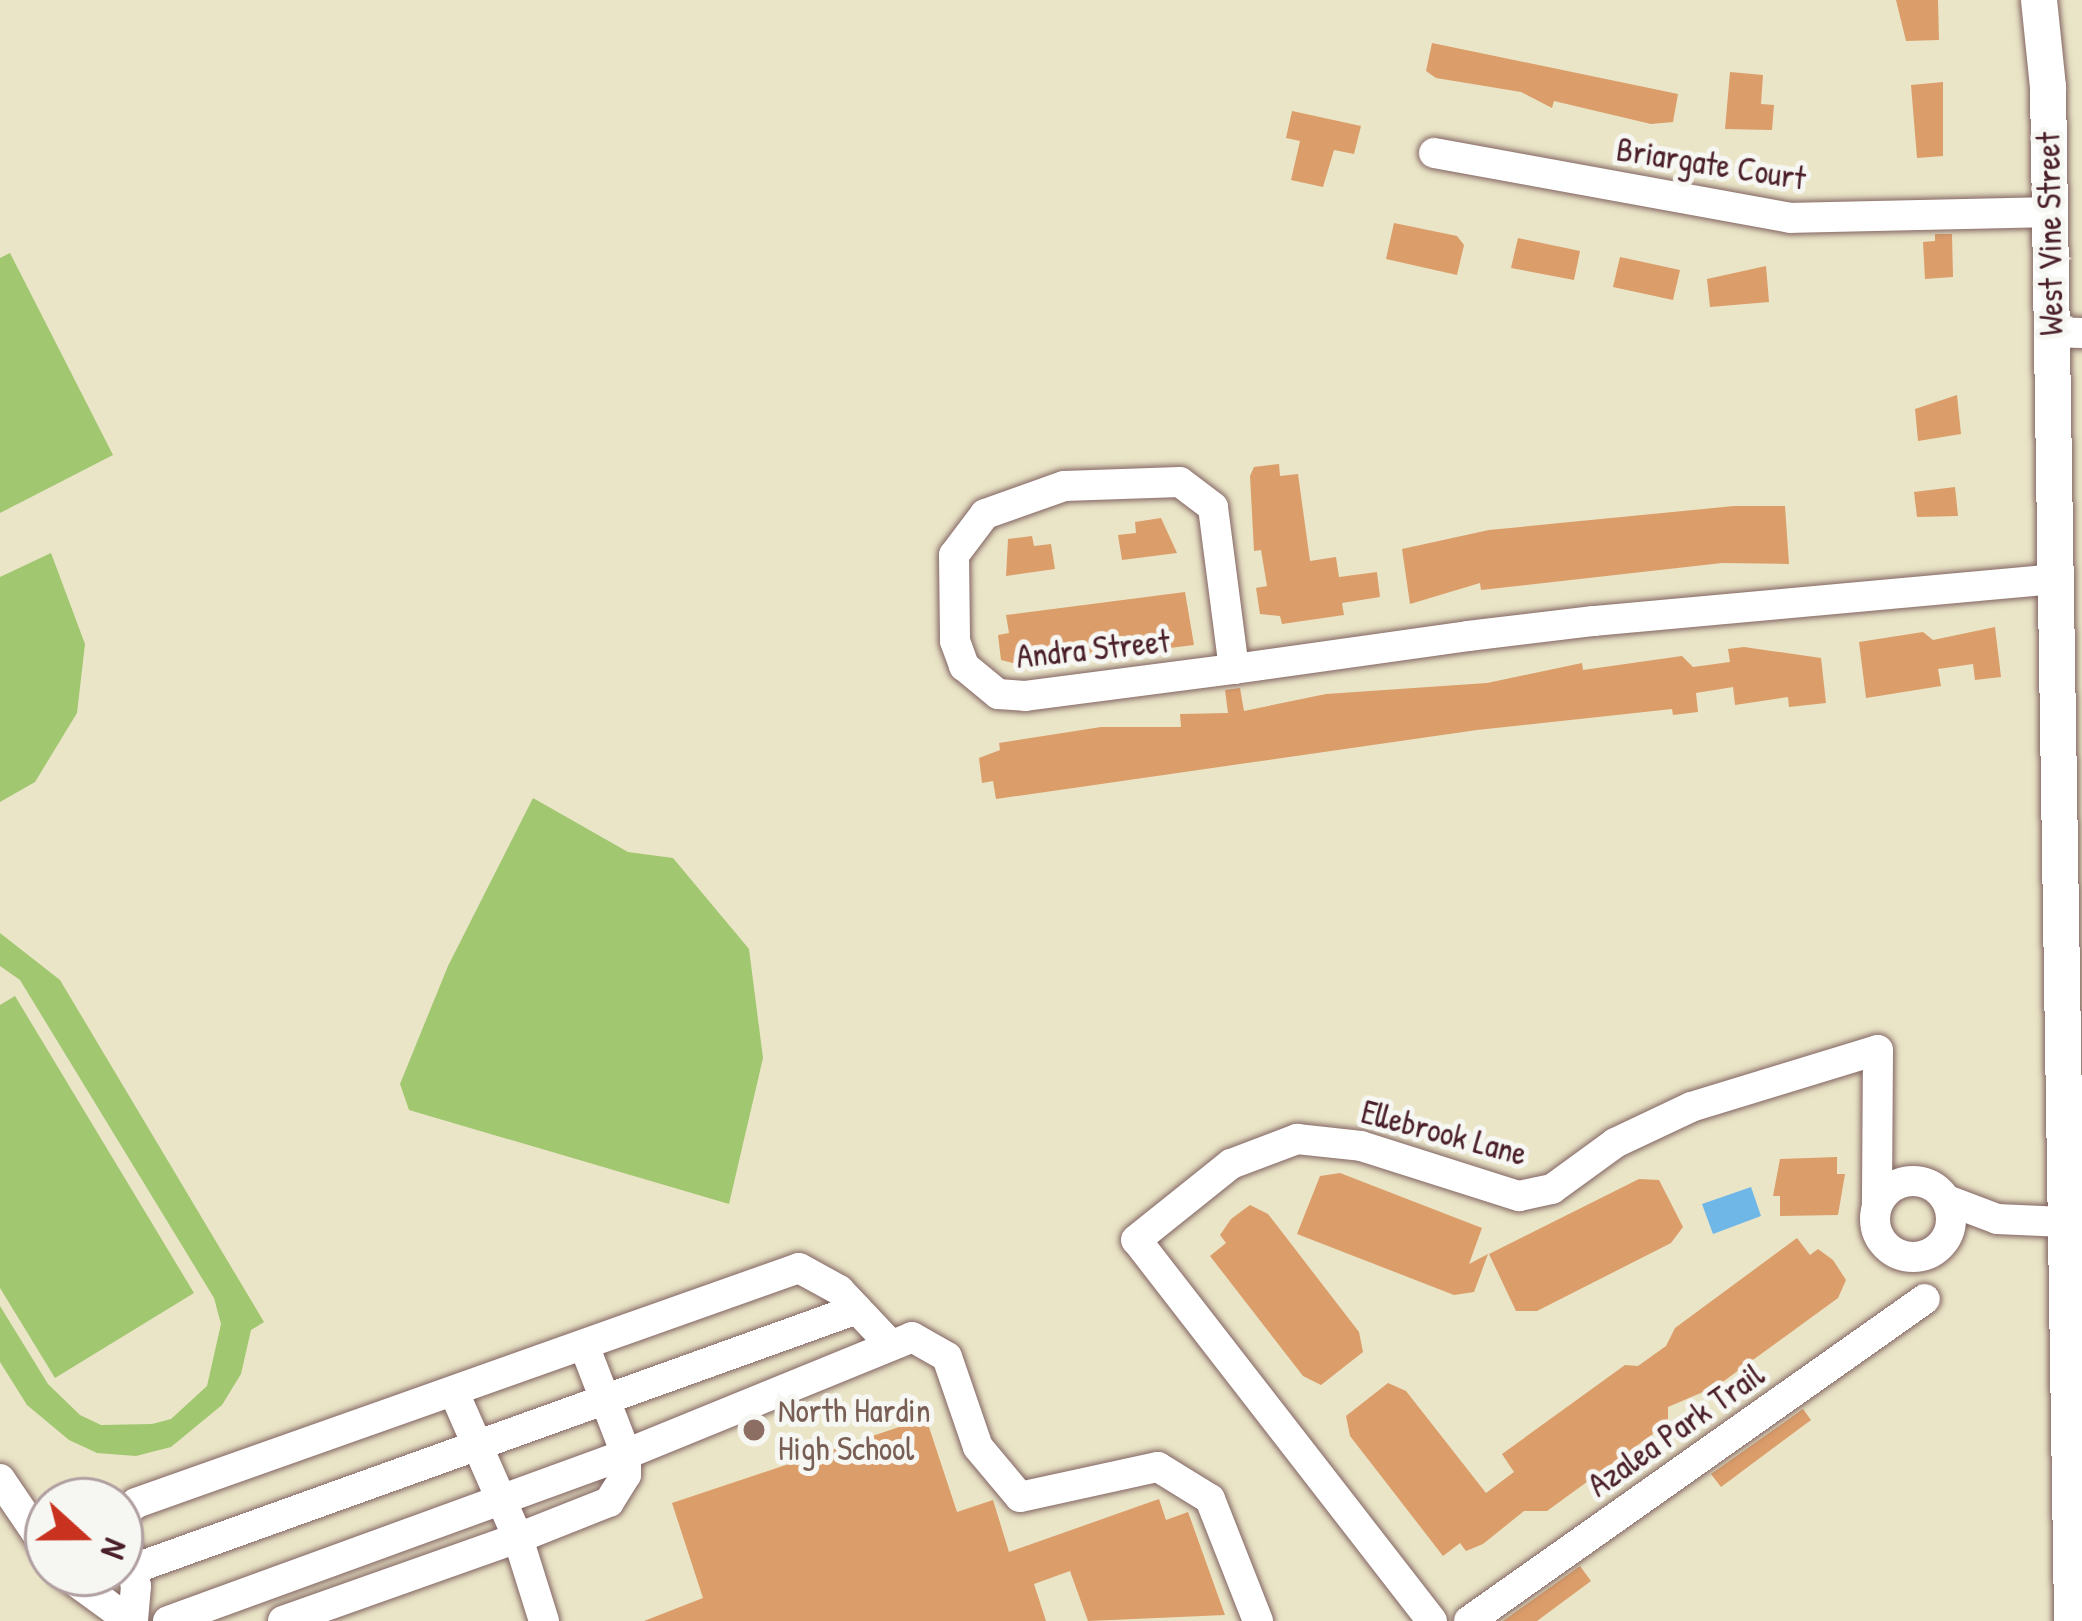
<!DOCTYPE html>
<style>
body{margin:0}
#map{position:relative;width:2082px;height:1621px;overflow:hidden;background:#eae5c7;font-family:"Patrick Hand",sans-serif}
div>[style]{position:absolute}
.green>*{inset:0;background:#a1c771}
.water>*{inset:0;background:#6fb7e7}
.building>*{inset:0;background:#db9d6a}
.roads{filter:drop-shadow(0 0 3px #826462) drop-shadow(0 0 3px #826462)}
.minor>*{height:30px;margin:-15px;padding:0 15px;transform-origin:15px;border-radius:15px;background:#fff}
.minor>.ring{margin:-15px;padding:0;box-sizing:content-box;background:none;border:30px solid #fff;border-radius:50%}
.major>*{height:36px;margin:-18px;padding:0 18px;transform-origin:18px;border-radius:18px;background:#fff}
.dots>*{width:33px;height:33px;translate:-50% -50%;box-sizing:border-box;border:6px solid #f6f6f2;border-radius:50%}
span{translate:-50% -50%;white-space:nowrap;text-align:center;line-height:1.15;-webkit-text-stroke:10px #f6f6f2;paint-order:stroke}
.street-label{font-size:33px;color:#4a1f2b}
.education-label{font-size:33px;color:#785e54}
.left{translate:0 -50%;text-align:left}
.north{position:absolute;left:24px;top:1477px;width:120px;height:120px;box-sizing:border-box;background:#f6f6f2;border:3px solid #b1a0a2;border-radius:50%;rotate:111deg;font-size:33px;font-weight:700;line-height:48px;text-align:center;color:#4a1f2b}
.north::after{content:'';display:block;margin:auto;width:42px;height:54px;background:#c8321e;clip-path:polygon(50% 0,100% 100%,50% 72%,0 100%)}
</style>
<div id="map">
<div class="green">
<div style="clip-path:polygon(10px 253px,113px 455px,0 513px,0 258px)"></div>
<div style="clip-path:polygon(51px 553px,85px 644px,77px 713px,35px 782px,0 802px,0 577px)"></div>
<div style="clip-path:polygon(533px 798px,628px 852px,673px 858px,749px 949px,763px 1058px,729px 1204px,409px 1110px,400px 1084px,448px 966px)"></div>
<div style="clip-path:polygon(0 933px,60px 980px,264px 1322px,251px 1330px,241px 1374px,222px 1405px,171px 1447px,136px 1456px,97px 1453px,69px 1440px,27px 1405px,0 1362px,0 1306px,48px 1384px,80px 1415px,101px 1425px,152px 1424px,171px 1419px,207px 1386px,221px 1324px,214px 1298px,20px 980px,0 966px)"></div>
<div style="clip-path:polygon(15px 996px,194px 1293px,55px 1378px,0 1288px,0 1005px)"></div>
</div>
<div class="water">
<div style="clip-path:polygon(1751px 1187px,1761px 1216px,1713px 1234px,1702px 1204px)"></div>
</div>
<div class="building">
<div style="clip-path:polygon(1896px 0,1938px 0,1939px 40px,1906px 41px)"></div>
<div style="clip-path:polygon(1432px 43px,1678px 94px,1673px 122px,1651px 124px,1554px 101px,1552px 108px,1521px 92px,1436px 78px,1426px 71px)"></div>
<div style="clip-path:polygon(1730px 72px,1763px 75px,1761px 104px,1774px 105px,1772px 130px,1725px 129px)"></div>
<div style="clip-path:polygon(1943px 82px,1943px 156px,1917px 158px,1911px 85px)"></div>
<div style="clip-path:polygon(1292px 111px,1361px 126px,1354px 154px,1334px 150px,1323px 187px,1291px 180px,1300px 141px,1286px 138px)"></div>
<div style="clip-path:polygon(1394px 223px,1457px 236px,1464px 245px,1457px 275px,1386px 259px)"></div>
<div style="clip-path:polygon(1935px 234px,1952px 234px,1953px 277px,1925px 279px,1923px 242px,1935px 241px)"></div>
<div style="clip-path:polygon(1518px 238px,1580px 251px,1574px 280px,1511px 268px)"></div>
<div style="clip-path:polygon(1620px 257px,1680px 270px,1673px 300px,1613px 287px)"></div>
<div style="clip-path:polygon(1766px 266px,1769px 302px,1710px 307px,1707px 279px)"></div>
<div style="clip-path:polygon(1957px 395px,1961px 434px,1918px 441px,1915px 409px)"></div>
<div style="clip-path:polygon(1279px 464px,1280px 476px,1298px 474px,1310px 561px,1336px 557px,1339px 577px,1377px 572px,1380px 597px,1342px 603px,1344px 615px,1282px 624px,1280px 616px,1260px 614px,1256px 588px,1267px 586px,1261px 550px,1254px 551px,1250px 476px,1254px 467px)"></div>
<div style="clip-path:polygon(1955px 487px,1958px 516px,1917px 517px,1914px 492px)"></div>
<div style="clip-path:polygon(1734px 506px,1785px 506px,1789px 564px,1722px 563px,1481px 590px,1480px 583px,1410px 604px,1402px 549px,1489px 530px)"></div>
<div style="clip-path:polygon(1161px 518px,1177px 553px,1122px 560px,1118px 535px,1136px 533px,1135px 522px)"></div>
<div style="clip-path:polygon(1032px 536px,1034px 546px,1051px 544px,1055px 569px,1006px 576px,1008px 539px)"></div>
<div style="clip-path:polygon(1185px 592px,1194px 645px,1025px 666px,1001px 660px,998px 635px,1009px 633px,1006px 615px)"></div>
<div style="clip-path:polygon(1995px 627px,2001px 677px,1975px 680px,1973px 664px,1938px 669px,1941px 686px,1866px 698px,1859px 642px,1923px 632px,1933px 640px)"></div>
<div style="clip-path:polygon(1744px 647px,1821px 658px,1826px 703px,1789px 707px,1788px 697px,1735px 705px,1733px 687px,1696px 693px,1698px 712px,1673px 715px,1672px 709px,1477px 730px,996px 799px,993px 781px,982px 783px,979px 758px,1000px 750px,999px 743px,1101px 727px,1181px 727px,1180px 714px,1228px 713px,1225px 690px,1240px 688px,1244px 711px,1326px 694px,1487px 683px,1582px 663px,1583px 670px,1682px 656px,1693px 667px,1730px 662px,1728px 649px)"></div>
<div style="clip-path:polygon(1837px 1157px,1837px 1174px,1845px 1174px,1838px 1215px,1780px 1216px,1780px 1196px,1773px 1196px,1780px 1159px)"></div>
<div style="clip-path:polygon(1340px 1173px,1482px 1228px,1469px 1264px,1488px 1254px,1474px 1292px,1454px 1295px,1297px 1234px,1320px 1176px)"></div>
<div style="clip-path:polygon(1639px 1179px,1659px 1180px,1683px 1227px,1671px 1243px,1537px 1311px,1516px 1311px,1489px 1254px)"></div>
<div style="clip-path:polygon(1250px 1205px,1268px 1214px,1359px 1332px,1363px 1352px,1321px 1385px,1303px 1376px,1210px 1256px,1226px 1243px,1220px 1235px,1231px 1219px)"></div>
<div style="clip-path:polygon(1797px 1238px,1810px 1255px,1818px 1249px,1833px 1260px,1846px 1280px,1838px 1298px,1717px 1386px,1668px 1407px,1668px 1423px,1547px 1511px,1524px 1511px,1483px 1544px,1466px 1551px,1460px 1543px,1443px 1556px,1350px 1436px,1346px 1416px,1388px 1383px,1406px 1391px,1486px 1493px,1514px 1472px,1502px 1454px,1625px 1365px,1638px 1366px,1666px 1346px,1675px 1328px)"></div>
<div style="clip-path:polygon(1803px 1409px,1811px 1420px,1721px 1487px,1711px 1474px)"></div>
<div style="clip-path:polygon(926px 1418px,957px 1512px,993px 1500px,1009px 1552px,1159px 1499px,1166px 1520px,1188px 1512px,1225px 1615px,1088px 1621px,1070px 1571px,1034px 1584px,1046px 1621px,644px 1621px,703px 1598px,672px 1503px)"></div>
<div style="clip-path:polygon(1580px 1566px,1591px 1581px,1537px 1621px,1503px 1621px)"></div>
</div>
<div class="roads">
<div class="minor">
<div style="left:1434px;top:153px;width:362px;rotate:10.3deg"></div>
<div style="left:1790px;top:218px;width:260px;rotate:-1.3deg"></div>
<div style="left:2051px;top:332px;width:31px;rotate:2deg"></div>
<div style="left:1234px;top:669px;width:163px;rotate:-97.4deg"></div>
<div style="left:1213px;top:507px;width:41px;rotate:-142.9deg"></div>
<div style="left:1180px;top:482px;width:116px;rotate:178deg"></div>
<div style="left:1064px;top:486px;width:84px;rotate:160.5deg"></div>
<div style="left:985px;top:514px;width:51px;rotate:127.1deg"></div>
<div style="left:954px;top:555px;width:86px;rotate:89.3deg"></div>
<div style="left:955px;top:641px;width:27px;rotate:70deg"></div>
<div style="left:964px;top:666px;width:44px;rotate:39.5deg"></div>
<div style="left:998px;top:694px;width:27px;rotate:4deg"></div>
<div style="left:1025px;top:696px;width:211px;rotate:-7.4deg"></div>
<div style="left:1234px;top:669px;width:236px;rotate:-8deg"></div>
<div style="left:1468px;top:636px;width:127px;rotate:-6.8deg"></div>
<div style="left:1594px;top:621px;width:464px;rotate:-5.2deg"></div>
<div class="ring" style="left:1875px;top:1181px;width:46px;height:46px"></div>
<div style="left:1947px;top:1200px;width:53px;rotate:20.8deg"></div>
<div style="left:1997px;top:1219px;width:67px;rotate:2.6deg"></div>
<div style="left:0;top:1479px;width:86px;rotate:55.9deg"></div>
<div style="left:120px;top:1517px;width:21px;rotate:-41deg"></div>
<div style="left:136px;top:1503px;width:703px;rotate:-19.52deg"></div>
<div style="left:799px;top:1268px;width:46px;rotate:28.8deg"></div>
<div style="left:839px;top:1290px;width:76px;rotate:46.6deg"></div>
<div style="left:120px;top:1522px;width:66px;rotate:76deg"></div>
<div style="left:136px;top:1586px;width:35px;rotate:95deg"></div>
<div style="left:133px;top:1569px;width:769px;rotate:-19.75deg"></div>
<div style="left:64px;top:1573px;width:82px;rotate:36deg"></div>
<div style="left:168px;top:1621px;width:487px;rotate:-20deg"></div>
<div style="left:626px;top:1454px;width:114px;rotate:-111.1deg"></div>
<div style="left:283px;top:1621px;width:249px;rotate:-19.5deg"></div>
<div style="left:518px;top:1538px;width:159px;rotate:-113.7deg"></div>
<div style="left:544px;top:1621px;width:87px;rotate:-107.4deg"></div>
<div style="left:518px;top:1538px;width:98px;rotate:-21.6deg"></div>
<div style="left:609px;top:1502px;width:32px;rotate:-58deg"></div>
<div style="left:626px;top:1475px;width:21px;rotate:-90deg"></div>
<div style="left:626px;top:1454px;width:309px;rotate:-22.2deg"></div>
<div style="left:912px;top:1337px;width:40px;rotate:29.7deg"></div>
<div style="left:947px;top:1357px;width:95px;rotate:71deg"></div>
<div style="left:978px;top:1447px;width:65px;rotate:50deg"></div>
<div style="left:1020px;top:1497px;width:141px;rotate:-12.3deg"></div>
<div style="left:1158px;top:1467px;width:61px;rotate:31.6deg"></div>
<div style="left:1210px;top:1499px;width:131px;rotate:68.5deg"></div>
<div style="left:1432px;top:1621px;width:482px;rotate:-127.8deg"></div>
<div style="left:1136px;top:1240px;width:122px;rotate:-38.7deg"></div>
<div style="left:1231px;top:1164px;width:71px;rotate:-20.7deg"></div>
<div style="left:1297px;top:1139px;width:64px;rotate:6.2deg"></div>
<div style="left:1361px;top:1146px;width:166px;rotate:17.6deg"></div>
<div style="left:1519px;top:1196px;width:34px;rotate:-12deg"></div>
<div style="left:1552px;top:1189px;width:78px;rotate:-36.1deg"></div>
<div style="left:1615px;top:1143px;width:84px;rotate:-25.3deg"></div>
<div style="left:1691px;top:1107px;width:195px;rotate:-17deg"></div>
<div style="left:1878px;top:1050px;width:154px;rotate:90.4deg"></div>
<div style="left:1469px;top:1621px;width:558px;rotate:-35.23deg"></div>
</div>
<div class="major">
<div style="left:2039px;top:0;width:87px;rotate:84.1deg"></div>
<div style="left:2048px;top:87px;width:1534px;rotate:89.1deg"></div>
</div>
</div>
<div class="dots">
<div style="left:754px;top:1430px;background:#8d6e63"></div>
</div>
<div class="street-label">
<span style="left:1711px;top:164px;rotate:9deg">Briargate Court</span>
<span style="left:2050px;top:234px;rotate:-91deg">West Vine Street</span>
<span style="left:1093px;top:649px;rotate:-6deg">Andra Street</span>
<span style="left:1444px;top:1133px;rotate:15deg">Ellebrook Lane</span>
<span style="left:1676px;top:1430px;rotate:-35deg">Azalea Park Trail</span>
</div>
<div class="education-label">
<span class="left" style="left:778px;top:1430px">North Hardin<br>High School</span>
</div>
<div class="north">N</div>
</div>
